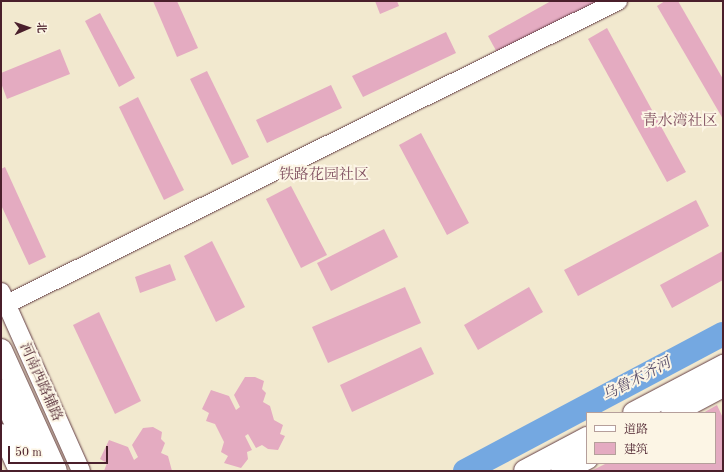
<!DOCTYPE html>
<meta charset="utf-8">
<style>
body{margin:0}
#map{position:relative;width:724px;height:472px;overflow:hidden;background:#f2e9cf;font-family:"Old Standard TT","Noto Serif SC",serif}
div>[style]{position:absolute}
.river>*{height:24px;margin:-12px;padding:0 12px;transform-origin:12px;border-radius:12px;background:#74a8e1}
.building>*{inset:0;background:#e4abc1}
.roads{filter:drop-shadow(0 0 1px #633d44) drop-shadow(0 0 1px #633d44)}
.minor>*{height:18px;margin:-9px;padding:0 9px;transform-origin:9px;border-radius:9px;background:#fff}
.major>*{height:22px;margin:-11px;padding:0 11px;transform-origin:11px;border-radius:11px;background:#fff}
span{translate:-50% -50%;white-space:nowrap;text-align:center;line-height:1.15;-webkit-text-stroke:4px #fcf5e5;paint-order:stroke}
.street-label{font-size:14px;color:#4a1f2b}
.neighbourhood-label{font-size:15px;color:#805060}
.water-label{font-size:15px;color:#594f6b;font-style:italic}
.frame{position:absolute;inset:0;border:2px solid #4a1f2b;pointer-events:none}
.legend{position:absolute;left:586px;top:412px;width:130px;height:52px;box-sizing:border-box;background:#fcf5e5;border:1px solid #b59f9b;margin:0;padding:5px 7px;list-style:none;font-size:12px;color:#4a1f2b}
.legend li{display:flex;align-items:center;gap:8px;height:20px}
.legend b{width:20px;border:1px solid #b59f9b}
.north{position:absolute;left:8px;top:8px;width:40px;height:40px;-webkit-text-stroke:3px #fcf5e5;paint-order:stroke;rotate:88deg;font-size:11px;font-weight:700;line-height:16px;text-align:center;color:#4a1f2b}
.north::after{content:'';display:block;margin:auto;width:14px;height:18px;background:#4a1f2b;clip-path:polygon(50% 0,100% 100%,50% 72%,0 100%)}
.scale{position:absolute;left:8px;top:446px;width:100px;height:18px;box-sizing:border-box;border:2px solid #4a1f2b;border-top:0;padding-left:5px;font-size:12px;line-height:14px;white-space:nowrap;color:#4a1f2b;-webkit-text-stroke:3px #fcf5e5;paint-order:stroke}
</style>
<div id="map">
<div class="river">
<div style="left:465px;top:471px;width:292px;rotate:-28deg"></div>
</div>
<div class="building">
<div style="clip-path:polygon(153px 1px,177px 1px,198px 48px,177px 57px)"></div>
<div style="clip-path:polygon(375px 1px,397px 1px,399px 6px,380px 14px)"></div>
<div style="clip-path:polygon(551px 1px,598px 1px,499px 56px,488px 36px)"></div>
<div style="clip-path:polygon(665px 1px,678px 1px,723px 79px,723px 119px,657px 6px)"></div>
<div style="clip-path:polygon(100px 13px,135px 78px,119px 87px,85px 21px)"></div>
<div style="clip-path:polygon(607px 28px,686px 172px,667px 182px,588px 39px)"></div>
<div style="clip-path:polygon(446px 32px,456px 53px,363px 97px,352px 76px)"></div>
<div style="clip-path:polygon(60px 49px,70px 74px,7px 99px,1px 83px,1px 73px)"></div>
<div style="clip-path:polygon(207px 71px,249px 157px,232px 165px,190px 79px)"></div>
<div style="clip-path:polygon(331px 85px,342px 108px,267px 143px,256px 120px)"></div>
<div style="clip-path:polygon(138px 97px,184px 190px,164px 200px,119px 107px)"></div>
<div style="clip-path:polygon(421px 133px,469px 223px,447px 235px,399px 145px)"></div>
<div style="clip-path:polygon(5px 167px,46px 257px,29px 265px,1px 205px,1px 169px)"></div>
<div style="clip-path:polygon(291px 186px,327px 255px,301px 268px,266px 199px)"></div>
<div style="clip-path:polygon(696px 200px,709px 226px,578px 296px,564px 270px)"></div>
<div style="clip-path:polygon(384px 229px,398px 257px,331px 291px,317px 263px)"></div>
<div style="clip-path:polygon(212px 241px,245px 307px,216px 322px,184px 256px)"></div>
<div style="clip-path:polygon(723px 251px,723px 280px,672px 308px,660px 285px)"></div>
<div style="clip-path:polygon(170px 264px,176px 280px,140px 293px,135px 277px)"></div>
<div style="clip-path:polygon(405px 287px,421px 323px,328px 363px,312px 327px)"></div>
<div style="clip-path:polygon(529px 287px,543px 312px,478px 350px,464px 325px)"></div>
<div style="clip-path:polygon(99px 312px,141px 401px,115px 414px,73px 325px)"></div>
<div style="clip-path:polygon(421px 347px,434px 374px,352px 412px,340px 385px)"></div>
<div style="clip-path:polygon(245px 377px,255px 377px,264px 381px,262px 389px,266px 393px,263px 402px,270px 406px,274px 420px,283px 425px,280px 434px,285px 436px,278px 450px,268px 449px,262px 445px,256px 448px,248px 434px,245px 436px,252px 450px,247px 452px,248px 459px,241px 468px,224px 463px,228px 456px,221px 452px,224px 442px,215px 424px,206px 421px,209px 413px,202px 409px,211px 390px,229px 396px,236px 410px,240px 407px,234px 395px)"></div>
<div style="clip-path:polygon(717px 405px,723px 418px,723px 471px,591px 471px,607px 463px,715px 463px,715px 413px,703px 413px)"></div>
<div style="clip-path:polygon(153px 427px,162px 432px,161px 439px,165px 443px,161px 453px,168px 456px,172px 471px,104px 471px,107px 463px,100px 459px,109px 440px,128px 447px,134px 460px,138px 457px,132px 445px,143px 428px)"></div>
</div>
<div class="roads">
<div class="minor">
<div style="left:1px;top:292px;width:196px;rotate:65.9deg"></div>
<div style="left:1px;top:307px;width:689px;rotate:-26.38deg"></div>
<div style="left:1px;top:433px;width:42px;rotate:65.9deg"></div>
</div>
<div class="major">
<div style="left:1px;top:350px;width:133px;rotate:65.6deg"></div>
<div style="left:1px;top:390px;width:88px;rotate:66.6deg"></div>
<div style="left:634px;top:413px;width:101px;rotate:-27.8deg"></div>
<div style="left:672px;top:413px;width:58px;rotate:-27.9deg"></div>
<div style="left:525px;top:471px;width:70px;rotate:-28deg"></div>
<div style="left:562px;top:471px;width:28px;rotate:-27deg"></div>
</div>
</div>
<div class="street-label">
<span style="left:41px;top:382px;rotate:66deg">河南西路辅路</span>
</div>
<div class="neighbourhood-label">
<span style="left:680px;top:122px">青水湾社区</span>
<span style="left:324px;top:176px">铁路花园社区</span>
</div>
<div class="water-label">
<span style="left:637px;top:380px;rotate:-28deg">乌鲁木齐河</span>
</div>
<div class="frame"></div>
<ul class="legend">
<li><b style="height:5px;background:#fff"></b>道路</li>
<li><b style="height:11px;background:#e4abc1"></b>建筑</li>
</ul>
<div class="north">北</div>
<div class="scale">50 m</div>
</div>
